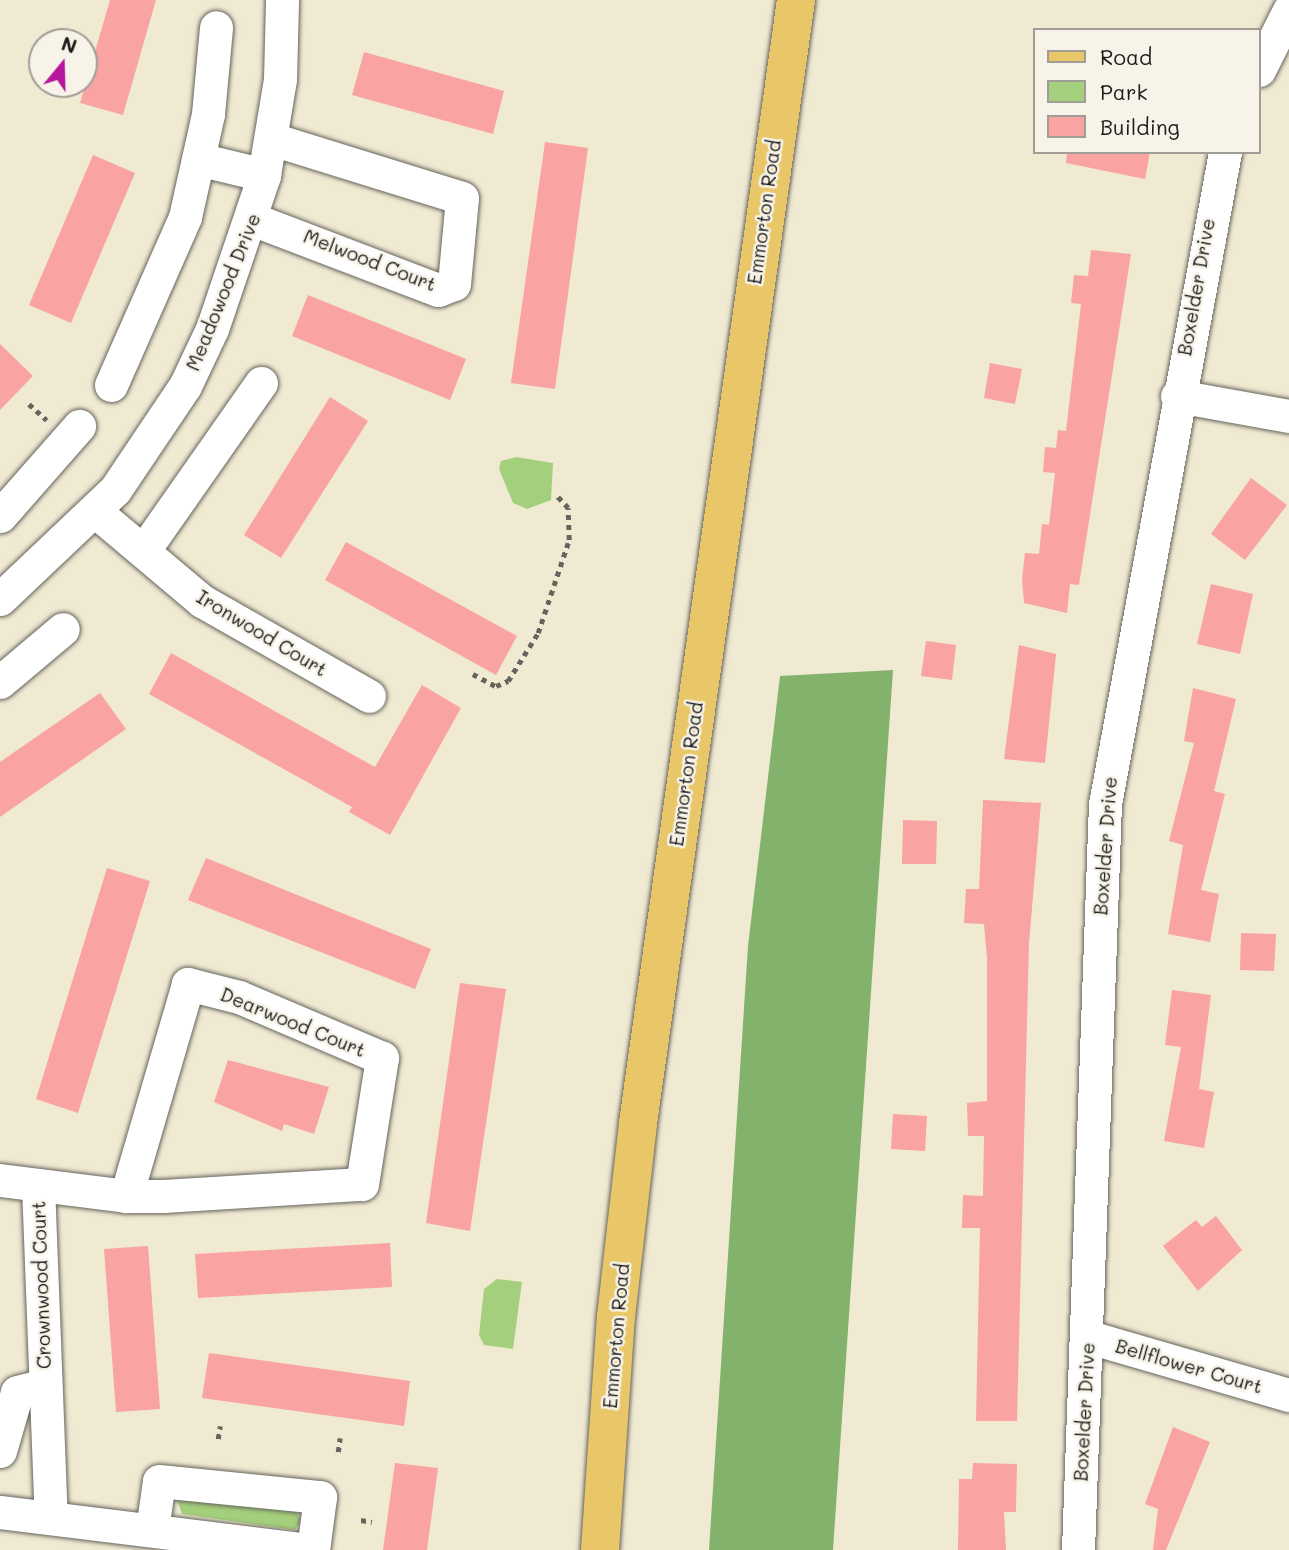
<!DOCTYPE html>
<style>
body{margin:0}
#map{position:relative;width:1289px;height:1550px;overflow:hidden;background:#f0ead3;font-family:Mali,sans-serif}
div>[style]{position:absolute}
.green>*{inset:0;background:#a4d07d}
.forest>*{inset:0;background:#83b26c}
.building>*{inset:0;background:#f9a3a2}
.path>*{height:4.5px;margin-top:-2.25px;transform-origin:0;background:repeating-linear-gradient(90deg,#66645c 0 5px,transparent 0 10px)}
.roads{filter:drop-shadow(0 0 2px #66645c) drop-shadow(0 0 2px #66645c)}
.minor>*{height:33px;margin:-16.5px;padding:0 16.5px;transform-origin:16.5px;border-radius:16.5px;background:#fff}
.major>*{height:38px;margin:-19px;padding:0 19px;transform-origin:19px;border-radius:19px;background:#e9c769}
span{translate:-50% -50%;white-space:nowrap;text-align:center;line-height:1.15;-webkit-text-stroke:5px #f7f3e8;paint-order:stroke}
.street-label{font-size:19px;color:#1c1c1c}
.legend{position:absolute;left:1033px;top:28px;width:228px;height:126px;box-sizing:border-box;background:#f7f3e8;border:2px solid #9f9d96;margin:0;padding:9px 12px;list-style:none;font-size:21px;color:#1c1c1c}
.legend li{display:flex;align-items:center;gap:14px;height:35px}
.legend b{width:35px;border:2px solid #9f9d96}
.north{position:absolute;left:28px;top:28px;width:70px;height:70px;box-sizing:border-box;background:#f7f3e8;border:2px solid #9f9d96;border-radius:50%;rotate:19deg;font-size:19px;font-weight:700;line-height:28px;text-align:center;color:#1c1c1c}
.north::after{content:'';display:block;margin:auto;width:24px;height:32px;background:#b5179e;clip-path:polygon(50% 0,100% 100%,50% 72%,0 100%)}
</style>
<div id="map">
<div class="green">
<div style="clip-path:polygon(516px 457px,553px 463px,551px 500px,527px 509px,513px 503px,499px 469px,501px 461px)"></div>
<div style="clip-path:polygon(497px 1279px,522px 1282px,513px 1349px,484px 1345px,479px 1335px,484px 1289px)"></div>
<div style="clip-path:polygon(176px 1497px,295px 1510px,302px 1521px,295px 1530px,182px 1514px)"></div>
</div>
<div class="forest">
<div style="clip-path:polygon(893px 670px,833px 1550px,709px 1550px,748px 946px,780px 676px)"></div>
</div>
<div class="building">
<div style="clip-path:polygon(110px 0,156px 0,123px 115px,80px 103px)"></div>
<div style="clip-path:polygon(364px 52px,504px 91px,493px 134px,352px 95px)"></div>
<div style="clip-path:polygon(545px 142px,588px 148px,555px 389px,511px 383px)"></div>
<div style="clip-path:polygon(1067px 152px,1150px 152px,1145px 179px,1066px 163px)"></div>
<div style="clip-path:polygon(93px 155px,135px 173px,71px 323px,29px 305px)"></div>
<div style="clip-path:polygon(1091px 250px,1131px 254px,1079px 585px,1070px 584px,1067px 613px,1024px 603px,1022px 579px,1025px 553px,1039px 554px,1042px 524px,1049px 525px,1055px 473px,1043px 472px,1045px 447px,1056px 448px,1058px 430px,1066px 431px,1081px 304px,1071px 303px,1074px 275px,1088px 276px)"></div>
<div style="clip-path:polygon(308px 295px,466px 359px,450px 400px,292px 336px)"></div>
<div style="clip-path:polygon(0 344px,33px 376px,0 410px)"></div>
<div style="clip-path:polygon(990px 363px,1022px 369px,1015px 404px,984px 398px)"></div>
<div style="clip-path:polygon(330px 397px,368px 421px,281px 558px,244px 535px)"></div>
<div style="clip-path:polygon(1251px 478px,1287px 505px,1245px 560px,1211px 534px)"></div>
<div style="clip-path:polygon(346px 542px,517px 636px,496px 675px,325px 580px)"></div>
<div style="clip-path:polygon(1211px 584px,1253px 594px,1240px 654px,1197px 644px)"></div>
<div style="clip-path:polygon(926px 641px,956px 645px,952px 680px,921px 676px)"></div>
<div style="clip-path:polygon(1019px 645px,1056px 654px,1045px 763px,1004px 759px)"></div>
<div style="clip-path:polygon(171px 653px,375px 767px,422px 685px,461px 708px,390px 835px,349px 812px,352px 807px,149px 694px)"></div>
<div style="clip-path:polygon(1193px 688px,1236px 699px,1214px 791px,1225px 794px,1201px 890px,1219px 894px,1210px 942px,1168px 934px,1183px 845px,1169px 841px,1194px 743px,1184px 741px)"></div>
<div style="clip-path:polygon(100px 693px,126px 729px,0 817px,0 762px)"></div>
<div style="clip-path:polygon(983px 800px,1041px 803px,1029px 943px,1017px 1421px,976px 1421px,980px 1228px,962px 1228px,963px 1195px,983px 1196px,984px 1136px,968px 1136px,967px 1103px,987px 1101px,987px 958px,984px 924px,964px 923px,966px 889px,979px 889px)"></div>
<div style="clip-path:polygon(903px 820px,937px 821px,936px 864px,902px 864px)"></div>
<div style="clip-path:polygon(206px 858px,431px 949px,415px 989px,188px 900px)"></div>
<div style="clip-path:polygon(107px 868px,150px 881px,78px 1113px,36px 1099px)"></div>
<div style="clip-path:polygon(1241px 933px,1276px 934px,1274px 971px,1240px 970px)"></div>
<div style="clip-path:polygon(460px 983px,506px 989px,470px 1231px,426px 1223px)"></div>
<div style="clip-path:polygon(1172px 990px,1211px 995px,1199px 1089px,1214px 1092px,1204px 1148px,1164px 1141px,1181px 1047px,1165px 1045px)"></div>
<div style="clip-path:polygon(228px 1060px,329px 1087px,314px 1134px,284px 1124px,282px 1131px,214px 1102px)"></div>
<div style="clip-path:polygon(893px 1114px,927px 1116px,925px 1151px,891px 1149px)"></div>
<div style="clip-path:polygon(1216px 1216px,1242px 1250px,1198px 1291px,1163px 1246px,1196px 1220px,1202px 1227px)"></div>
<div style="clip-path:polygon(390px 1243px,392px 1287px,198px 1298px,195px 1254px)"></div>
<div style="clip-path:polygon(148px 1246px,160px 1409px,116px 1412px,104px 1249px)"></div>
<div style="clip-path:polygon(209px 1353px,410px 1381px,404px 1426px,202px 1398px)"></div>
<div style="clip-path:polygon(1173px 1427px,1210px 1442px,1166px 1550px,1153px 1550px,1158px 1509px,1145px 1504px)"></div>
<div style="clip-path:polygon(395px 1463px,438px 1468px,427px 1550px,383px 1550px)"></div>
<div style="clip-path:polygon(973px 1463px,1017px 1464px,1016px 1512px,1004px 1512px,1006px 1550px,958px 1550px,959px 1479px,972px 1479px)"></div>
</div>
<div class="path">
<div style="left:29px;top:404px;width:24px;rotate:42deg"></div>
<div style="left:473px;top:674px;width:26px;rotate:28deg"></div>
<div style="left:496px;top:686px;width:13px;rotate:-23deg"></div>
<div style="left:508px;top:681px;width:57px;rotate:-58deg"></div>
<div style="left:538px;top:633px;width:98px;rotate:-71.6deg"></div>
<div style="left:569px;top:540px;width:32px;rotate:-92deg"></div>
<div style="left:568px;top:508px;width:19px;rotate:-133deg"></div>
<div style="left:218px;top:1439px;width:13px;rotate:-81deg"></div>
<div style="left:338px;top:1452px;width:14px;rotate:-82deg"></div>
<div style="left:361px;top:1520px;width:11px;rotate:10deg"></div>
</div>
<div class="roads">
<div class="minor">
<div style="left:1259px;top:70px;width:67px;rotate:-63.4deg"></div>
<div style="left:198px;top:159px;width:68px;rotate:13.6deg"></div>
<div style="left:252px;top:219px;width:199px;rotate:20.9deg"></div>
<div style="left:438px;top:290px;width:17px;rotate:-21deg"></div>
<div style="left:454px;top:284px;width:86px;rotate:-84.7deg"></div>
<div style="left:462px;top:198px;width:200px;rotate:-162.8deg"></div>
<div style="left:111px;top:385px;width:184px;rotate:-66.2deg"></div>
<div style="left:185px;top:217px;width:106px;rotate:-77.4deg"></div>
<div style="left:208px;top:114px;width:87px;rotate:-84.7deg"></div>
<div style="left:1177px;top:396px;width:114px;rotate:10.1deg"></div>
<div style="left:95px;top:511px;width:140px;rotate:40.1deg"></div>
<div style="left:202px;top:601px;width:192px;rotate:29.6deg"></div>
<div style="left:0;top:516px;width:120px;rotate:-48.7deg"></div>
<div style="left:144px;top:550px;width:204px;rotate:-55deg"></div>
<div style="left:0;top:599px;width:158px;rotate:-43.5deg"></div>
<div style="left:115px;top:490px;width:125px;rotate:-56.1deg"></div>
<div style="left:185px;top:386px;width:63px;rotate:-64.7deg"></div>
<div style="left:212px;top:329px;width:163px;rotate:-71.3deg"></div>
<div style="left:264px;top:175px;width:97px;rotate:-80.5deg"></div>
<div style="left:280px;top:79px;width:79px;rotate:-88.5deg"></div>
<div style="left:0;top:682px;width:82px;rotate:-40.1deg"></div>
<div style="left:0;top:1180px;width:127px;rotate:7.2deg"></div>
<div style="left:126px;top:1196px;width:37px"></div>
<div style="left:163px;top:1196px;width:199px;rotate:-3.5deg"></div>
<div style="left:362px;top:1184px;width:128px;rotate:-81deg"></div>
<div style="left:382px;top:1058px;width:155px;rotate:-156.9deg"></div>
<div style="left:239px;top:997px;width:53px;rotate:-165.7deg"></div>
<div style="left:188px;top:984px;width:221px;rotate:106.3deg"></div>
<div style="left:38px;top:1185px;width:332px;rotate:87.8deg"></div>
<div style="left:1089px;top:1337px;width:208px;rotate:16.2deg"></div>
<div style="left:0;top:1451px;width:61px;rotate:-73.9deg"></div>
<div style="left:17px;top:1392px;width:29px;rotate:-14deg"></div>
<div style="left:0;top:1512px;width:312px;rotate:7deg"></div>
<div style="left:152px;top:1530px;width:49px;rotate:-81.9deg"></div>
<div style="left:159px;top:1481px;width:162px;rotate:5.7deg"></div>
<div style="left:320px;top:1497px;width:53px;rotate:97.5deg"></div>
<div style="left:1078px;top:1550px;width:746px;rotate:-87.93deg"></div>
<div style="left:1105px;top:804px;width:663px;rotate:-79.57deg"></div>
</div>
<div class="major">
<div style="left:600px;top:1550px;width:234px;rotate:-86.1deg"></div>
<div style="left:616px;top:1317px;width:195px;rotate:-83.5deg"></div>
<div style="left:638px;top:1123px;width:1134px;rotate:-81.99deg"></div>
</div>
</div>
<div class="street-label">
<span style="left:764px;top:212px;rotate:-82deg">Emmorton Road</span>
<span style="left:370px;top:260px;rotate:21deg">Melwood Court</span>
<span style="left:1196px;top:287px;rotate:-80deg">Boxelder Drive</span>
<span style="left:223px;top:292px;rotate:-68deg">Meadowood Drive</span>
<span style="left:262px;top:633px;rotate:31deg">Ironwood Court</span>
<span style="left:686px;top:774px;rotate:-82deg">Emmorton Road</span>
<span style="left:1105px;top:846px;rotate:-86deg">Boxelder Drive</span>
<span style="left:293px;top:1022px;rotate:22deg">Dearwood Court</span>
<span style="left:41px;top:1285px;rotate:-92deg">Crownwood Court</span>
<span style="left:616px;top:1336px;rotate:-85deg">Emmorton Road</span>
<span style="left:1189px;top:1366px;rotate:16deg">Bellflower Court</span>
<span style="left:1084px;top:1412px;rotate:-87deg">Boxelder Drive</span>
</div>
<ul class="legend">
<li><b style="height:9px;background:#e9c769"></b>Road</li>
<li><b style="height:19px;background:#a4d07d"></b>Park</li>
<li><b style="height:19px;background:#f9a3a2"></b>Building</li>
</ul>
<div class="north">N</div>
</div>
